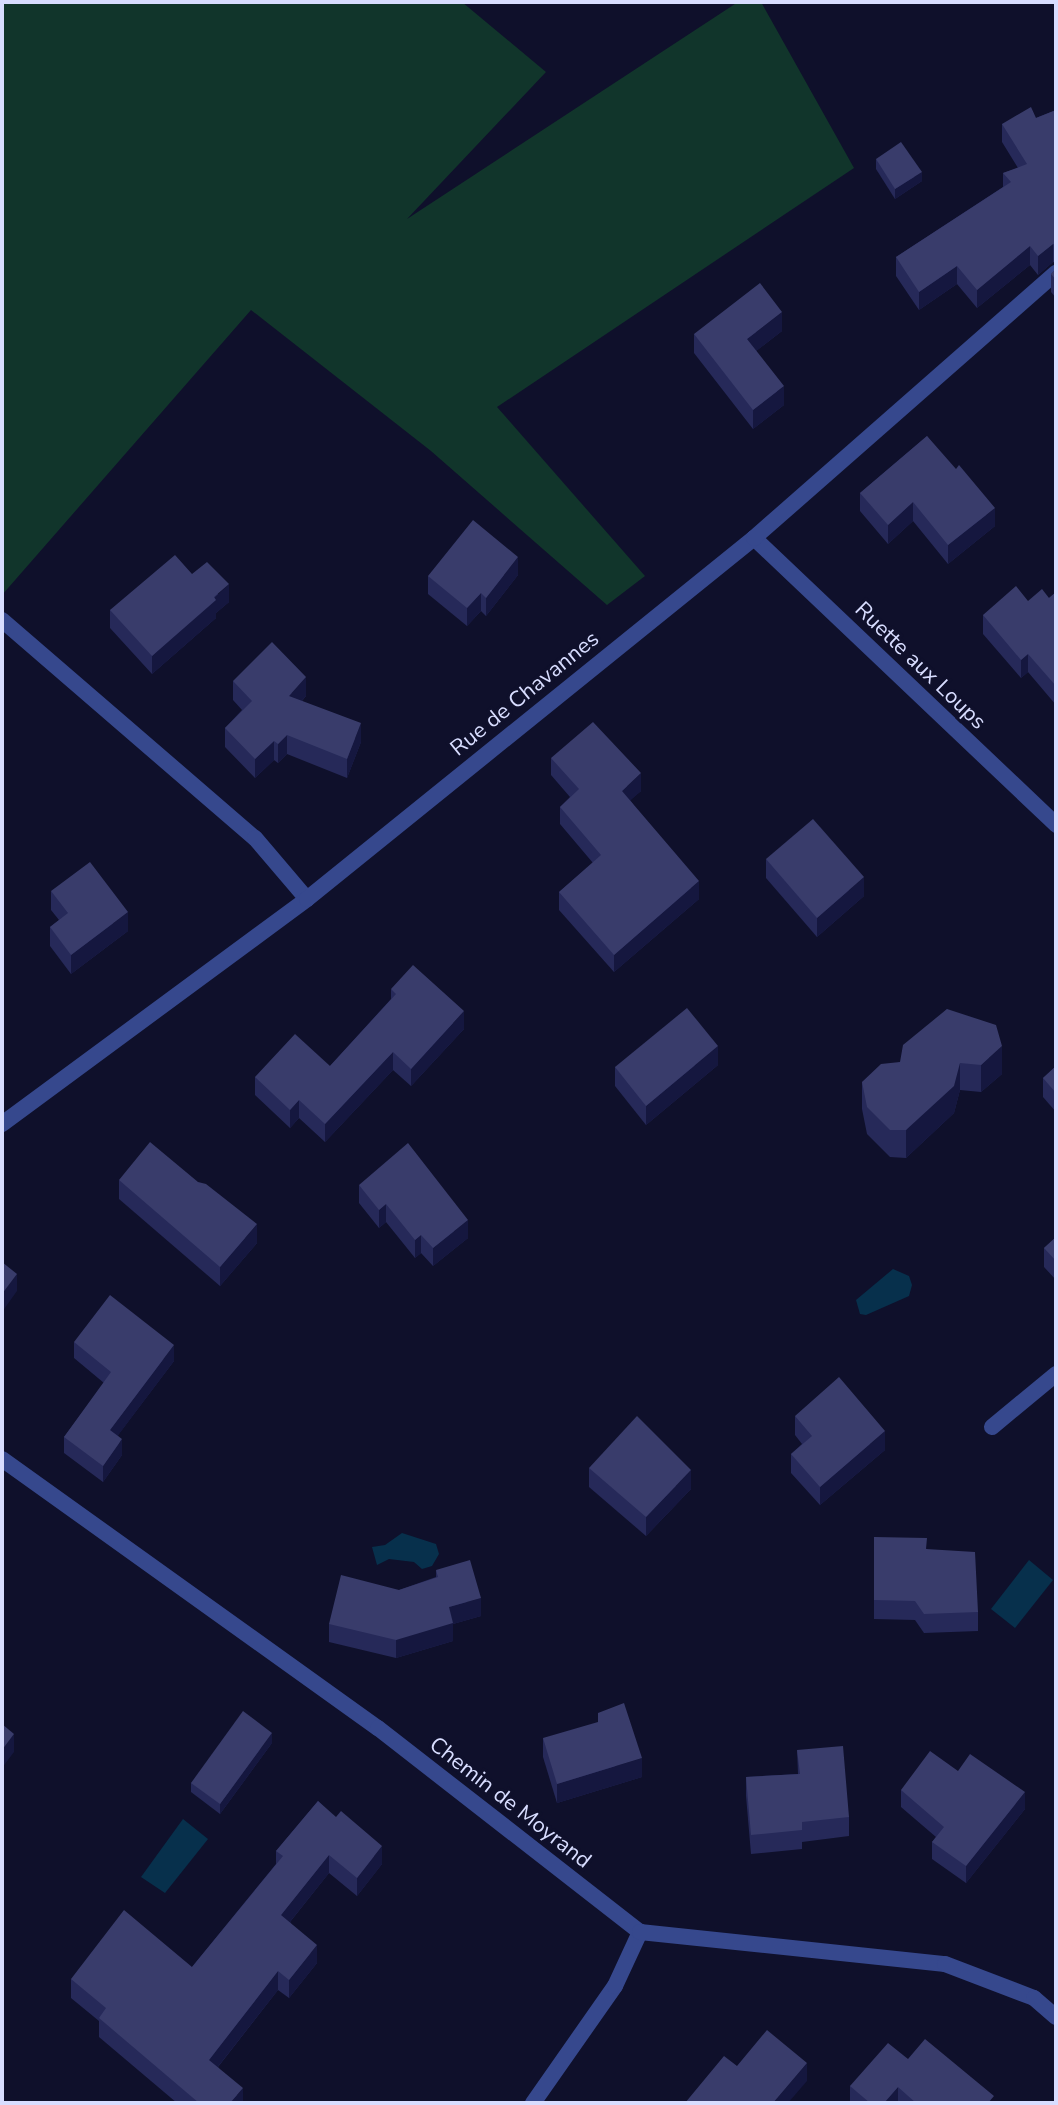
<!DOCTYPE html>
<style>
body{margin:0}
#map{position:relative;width:1058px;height:2105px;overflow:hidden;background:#0f102b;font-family:"Nunito Sans",sans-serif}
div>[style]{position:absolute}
.green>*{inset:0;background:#11352b}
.water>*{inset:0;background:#07304c}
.lane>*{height:16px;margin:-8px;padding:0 8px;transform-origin:8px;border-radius:8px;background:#36488d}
.street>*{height:16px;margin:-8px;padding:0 8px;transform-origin:8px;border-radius:8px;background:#36488d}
.wall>*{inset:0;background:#262959}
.shaded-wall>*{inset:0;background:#15173f}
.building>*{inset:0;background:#393c6b}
span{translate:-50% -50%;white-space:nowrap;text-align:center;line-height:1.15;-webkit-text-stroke:6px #0f102b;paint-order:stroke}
.street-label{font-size:22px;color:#d8ddff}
.frame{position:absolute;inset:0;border:4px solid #d8ddff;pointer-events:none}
</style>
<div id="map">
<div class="green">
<div style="clip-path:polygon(2px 2px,462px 2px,546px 72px,407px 219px,738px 2px,761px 2px,854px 168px,497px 407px,645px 576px,607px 605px,431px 451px,251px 310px,2px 595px)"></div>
</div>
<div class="water">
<div style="clip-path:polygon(893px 1269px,909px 1276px,912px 1285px,909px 1296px,866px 1315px,860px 1314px,856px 1300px)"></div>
<div style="clip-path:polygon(402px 1533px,436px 1544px,439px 1554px,432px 1566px,422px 1569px,414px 1562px,389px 1559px,377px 1565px,372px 1547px,385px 1545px)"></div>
<div style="clip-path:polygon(1029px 1560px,1053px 1580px,1015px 1628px,991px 1609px)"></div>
<div style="clip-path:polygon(183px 1819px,208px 1839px,165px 1893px,141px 1877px)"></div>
</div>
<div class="lane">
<div style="left:2px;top:620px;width:334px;rotate:40.8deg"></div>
<div style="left:255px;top:838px;width:80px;rotate:49.6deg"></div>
<div style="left:533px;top:2103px;width:143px;rotate:-55deg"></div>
<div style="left:615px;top:1986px;width:60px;rotate:-65.2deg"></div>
</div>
<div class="street">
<div style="left:754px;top:538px;width:417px;rotate:43.5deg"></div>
<div style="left:2px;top:1124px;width:379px;rotate:-36.4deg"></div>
<div style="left:307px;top:899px;width:575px;rotate:-38.92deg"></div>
<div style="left:754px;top:538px;width:402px;rotate:-41.3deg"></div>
<div style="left:992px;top:1427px;width:83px;rotate:-39.6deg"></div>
<div style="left:2px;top:1459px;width:462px;rotate:35.6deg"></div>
<div style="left:378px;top:1728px;width:332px;rotate:37.9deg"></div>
<div style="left:640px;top:1932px;width:307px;rotate:6deg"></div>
<div style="left:945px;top:1964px;width:95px;rotate:20.9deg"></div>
<div style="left:1034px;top:1998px;width:29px;rotate:41deg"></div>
</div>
<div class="wall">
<div style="clip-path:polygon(1056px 110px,1056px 263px,1053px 262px,1038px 275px,1030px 265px,977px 308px,957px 284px,919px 310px,896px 276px,896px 257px,1003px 187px,1003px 173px,1018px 168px,1002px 142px,1002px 124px,1036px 118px)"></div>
<div style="clip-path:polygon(876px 159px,922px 181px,895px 199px,876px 169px)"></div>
<div style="clip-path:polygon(1056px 269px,1056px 298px,1051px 292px,1051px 274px)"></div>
<div style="clip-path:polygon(782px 331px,756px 351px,784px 405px,753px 429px,694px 353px,694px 334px)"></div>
<div style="clip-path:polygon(927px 436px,995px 526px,948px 564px,913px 521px,888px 544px,860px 511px,860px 493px)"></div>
<div style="clip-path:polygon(192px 574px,229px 602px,216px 613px,216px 618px,152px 674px,110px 628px,110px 610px)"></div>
<div style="clip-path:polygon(518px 575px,486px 616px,481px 611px,467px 626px,428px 594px,428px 576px)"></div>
<div style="clip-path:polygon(1056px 592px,1056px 705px,1028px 672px,1021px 678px,983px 634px,983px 615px,1028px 601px,1049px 598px)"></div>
<div style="clip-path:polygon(233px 681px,306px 696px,302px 701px,361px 742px,347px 778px,287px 754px,278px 763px,274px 760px,255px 778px,225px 747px,225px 728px,242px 710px,233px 700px)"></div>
<div style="clip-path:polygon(551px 758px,641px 791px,630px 800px,699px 899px,614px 972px,559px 910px,559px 892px,593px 863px,560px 824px,560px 807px,570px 797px,551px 775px)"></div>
<div style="clip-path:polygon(766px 859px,864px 896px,817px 937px,766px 878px)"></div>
<div style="clip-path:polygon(51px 891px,128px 931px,71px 974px,50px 946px,50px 927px,59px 920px,51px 910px)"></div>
<div style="clip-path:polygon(391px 989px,464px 1029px,411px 1086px,393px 1070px,325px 1142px,299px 1118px,290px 1128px,255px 1095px,255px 1077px,330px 1066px,391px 999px)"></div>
<div style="clip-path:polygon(947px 1009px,1002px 1074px,981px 1092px,960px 1090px,954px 1113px,906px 1158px,890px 1157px,867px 1134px,862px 1109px,862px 1082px,900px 1062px)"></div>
<div style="clip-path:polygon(718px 1065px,646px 1125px,615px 1086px,615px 1067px)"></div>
<div style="clip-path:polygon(1056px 1066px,1056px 1112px,1043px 1097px,1043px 1078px)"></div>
<div style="clip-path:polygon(119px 1180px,257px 1243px,220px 1286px,119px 1199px)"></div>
<div style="clip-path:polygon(359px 1185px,468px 1238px,433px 1266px,421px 1253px,415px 1258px,386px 1222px,379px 1228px,359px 1203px)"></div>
<div style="clip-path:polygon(1056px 1237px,1056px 1280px,1044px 1267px,1044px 1248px)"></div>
<div style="clip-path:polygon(74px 1342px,174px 1361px,118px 1435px,122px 1455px,103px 1482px,64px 1453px,64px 1437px,104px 1383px,74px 1358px)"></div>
<div style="clip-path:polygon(795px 1416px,885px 1450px,820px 1505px,791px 1473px,791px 1454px,802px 1444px,795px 1435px)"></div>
<div style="clip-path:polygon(589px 1468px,691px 1489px,646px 1536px,589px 1487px)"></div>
<div style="clip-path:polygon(874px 1537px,927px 1549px,978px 1612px,978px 1631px,924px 1633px,915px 1620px,874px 1619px)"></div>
<div style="clip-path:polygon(436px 1570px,481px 1616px,453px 1624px,453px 1641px,396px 1658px,329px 1642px,329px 1624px,399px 1590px,436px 1577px)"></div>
<div style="clip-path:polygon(543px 1738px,642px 1777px,557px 1803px,543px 1757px)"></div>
<div style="clip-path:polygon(272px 1743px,220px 1814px,191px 1792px,191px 1783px)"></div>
<div style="clip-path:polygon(797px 1750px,849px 1817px,849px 1836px,802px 1842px,802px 1849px,751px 1854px,746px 1796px,746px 1777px,798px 1774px)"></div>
<div style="clip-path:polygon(958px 1771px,1025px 1809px,966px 1883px,932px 1859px,932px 1842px,936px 1837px,901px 1807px,901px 1790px)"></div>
<div style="clip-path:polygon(318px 1801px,382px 1864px,357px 1896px,329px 1873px,290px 1922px,317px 1963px,289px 1998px,278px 1990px,218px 2067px,243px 2103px,177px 2103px,99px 2037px,99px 2021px,71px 1998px,71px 1979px,192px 1967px,276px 1864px,276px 1851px)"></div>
<div style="clip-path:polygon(908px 2059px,994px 2103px,850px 2103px,850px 2086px)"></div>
</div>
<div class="shaded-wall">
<div style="clip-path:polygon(922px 172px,922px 181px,895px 199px,895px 189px)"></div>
<div style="clip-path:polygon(1053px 244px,1053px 262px,1038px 275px,1038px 256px)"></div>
<div style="clip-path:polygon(1030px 246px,1030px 265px,977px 308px,977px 290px)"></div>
<div style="clip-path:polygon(957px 266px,957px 284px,919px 310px,919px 292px)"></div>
<div style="clip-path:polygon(782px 312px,782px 331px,747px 358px,747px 339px)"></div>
<div style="clip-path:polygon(784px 386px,784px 405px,753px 429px,753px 410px)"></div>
<div style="clip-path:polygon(913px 502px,913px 521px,888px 544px,888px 525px)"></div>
<div style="clip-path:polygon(995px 508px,995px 526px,948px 564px,948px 545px)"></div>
<div style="clip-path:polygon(518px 557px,518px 575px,486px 616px,486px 598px)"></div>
<div style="clip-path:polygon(229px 584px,229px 602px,216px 613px,216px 618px,152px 674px,152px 656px)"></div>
<div style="clip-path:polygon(481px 593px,481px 611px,467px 626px,467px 608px)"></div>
<div style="clip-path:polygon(1028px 654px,1028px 672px,1021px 678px,1021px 660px)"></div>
<div style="clip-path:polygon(306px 677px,306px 696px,289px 715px,289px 696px)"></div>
<div style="clip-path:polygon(361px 723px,361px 742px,347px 778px,347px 759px)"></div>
<div style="clip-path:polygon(287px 735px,287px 754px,278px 763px,278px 744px)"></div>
<div style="clip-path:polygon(274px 741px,274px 760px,255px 778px,255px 759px)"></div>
<div style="clip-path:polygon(641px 773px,641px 791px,622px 808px,622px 791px)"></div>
<div style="clip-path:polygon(864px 877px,864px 896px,817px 937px,817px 918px)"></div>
<div style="clip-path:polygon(699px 881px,699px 899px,614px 972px,614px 955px)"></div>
<div style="clip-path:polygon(128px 912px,128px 931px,71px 974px,71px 955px)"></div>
<div style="clip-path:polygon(464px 1011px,464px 1029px,411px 1086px,411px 1069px)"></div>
<div style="clip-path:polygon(718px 1046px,718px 1065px,646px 1125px,646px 1106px)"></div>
<div style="clip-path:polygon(1002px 1046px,1002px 1074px,981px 1092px,981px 1065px)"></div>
<div style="clip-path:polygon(393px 1052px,393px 1070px,325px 1142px,325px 1124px)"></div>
<div style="clip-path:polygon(960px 1063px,960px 1090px,954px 1113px,906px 1158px,906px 1130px)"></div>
<div style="clip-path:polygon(299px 1100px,299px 1118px,290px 1128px,290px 1110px)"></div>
<div style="clip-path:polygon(386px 1204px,386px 1222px,379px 1228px,379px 1210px)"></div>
<div style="clip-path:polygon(468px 1220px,468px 1238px,433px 1266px,433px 1248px)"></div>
<div style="clip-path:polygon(257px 1224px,257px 1243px,220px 1286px,220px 1267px)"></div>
<div style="clip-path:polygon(421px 1235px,421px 1253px,415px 1258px,415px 1240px)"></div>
<div style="clip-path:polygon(17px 1274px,17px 1291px,2px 1312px,2px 1294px)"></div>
<div style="clip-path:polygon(174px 1345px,174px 1361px,110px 1446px,110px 1430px)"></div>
<div style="clip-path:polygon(885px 1431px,885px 1450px,820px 1505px,820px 1487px)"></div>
<div style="clip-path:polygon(122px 1439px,122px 1455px,103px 1482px,103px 1466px)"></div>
<div style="clip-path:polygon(691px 1470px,691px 1489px,646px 1536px,646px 1517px)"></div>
<div style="clip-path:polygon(481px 1598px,481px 1616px,453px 1624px,453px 1641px,396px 1658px,396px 1640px,449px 1607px)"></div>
<div style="clip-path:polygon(272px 1733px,272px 1743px,220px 1814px,220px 1804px)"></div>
<div style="clip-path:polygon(14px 1734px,14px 1752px,2px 1768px,2px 1750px)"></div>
<div style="clip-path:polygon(642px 1758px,642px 1777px,557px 1803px,557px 1784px)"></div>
<div style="clip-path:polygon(1025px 1792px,1025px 1809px,966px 1883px,966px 1866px)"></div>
<div style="clip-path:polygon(382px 1846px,382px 1864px,357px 1896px,357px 1878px)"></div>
<div style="clip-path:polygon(329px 1855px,329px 1873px,281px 1933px,281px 1915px)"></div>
<div style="clip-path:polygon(317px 1945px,317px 1963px,289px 1998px,289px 1980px)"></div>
<div style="clip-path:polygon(278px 1971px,278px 1990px,209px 2078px,209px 2060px)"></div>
<div style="clip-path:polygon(807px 2063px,807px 2081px,788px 2103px,773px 2103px)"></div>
<div style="clip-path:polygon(898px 2087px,898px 2103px,884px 2103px)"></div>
<div style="clip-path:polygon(243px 2088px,243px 2103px,230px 2103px)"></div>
</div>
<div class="building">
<div style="clip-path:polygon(1031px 107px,1036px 118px,1056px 110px,1056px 245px,1053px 244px,1038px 256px,1030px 246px,977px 290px,957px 266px,919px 292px,896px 257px,1011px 182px,1003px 173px,1027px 164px,1002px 124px)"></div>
<div style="clip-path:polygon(901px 142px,922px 172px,895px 189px,876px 159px)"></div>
<div style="clip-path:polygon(1056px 269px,1056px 280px,1051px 274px)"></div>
<div style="clip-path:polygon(760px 283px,782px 312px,747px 339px,784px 386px,753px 410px,694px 334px)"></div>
<div style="clip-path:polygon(927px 436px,956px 469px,959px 465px,995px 508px,948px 545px,913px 502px,888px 525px,860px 493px)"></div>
<div style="clip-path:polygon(473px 520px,518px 557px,486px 598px,481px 593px,467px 608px,428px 576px)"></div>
<div style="clip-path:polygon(175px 555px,192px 574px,207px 562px,229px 584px,214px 597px,216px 600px,152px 656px,110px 610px)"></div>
<div style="clip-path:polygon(1016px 586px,1028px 601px,1042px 589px,1049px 598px,1056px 592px,1056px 686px,1028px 654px,1021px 660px,983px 615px)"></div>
<div style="clip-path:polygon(272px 642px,306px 677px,289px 696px,361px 723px,347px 759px,287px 735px,278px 744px,274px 741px,255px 759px,225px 728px,252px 701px,233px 681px)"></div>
<div style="clip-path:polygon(593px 722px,641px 773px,622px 791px,699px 881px,614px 955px,559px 892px,601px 855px,560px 807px,579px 789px,551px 758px)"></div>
<div style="clip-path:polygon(813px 819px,864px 877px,817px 918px,766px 859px)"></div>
<div style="clip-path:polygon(90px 862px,128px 912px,71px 955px,50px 927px,68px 913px,51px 891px)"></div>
<div style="clip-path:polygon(413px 965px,464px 1011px,411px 1069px,393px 1052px,325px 1124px,299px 1100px,290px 1110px,255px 1077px,295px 1034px,330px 1066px,396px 994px,391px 989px)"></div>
<div style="clip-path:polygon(687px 1008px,718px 1046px,646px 1106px,615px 1067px)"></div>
<div style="clip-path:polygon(947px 1009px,996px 1025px,1002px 1046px,981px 1065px,960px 1063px,954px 1086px,906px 1130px,890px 1130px,867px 1107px,862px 1082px,881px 1064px,900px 1062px,903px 1045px)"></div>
<div style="clip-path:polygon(1056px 1066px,1056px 1093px,1043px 1078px)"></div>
<div style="clip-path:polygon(150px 1142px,198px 1182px,206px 1184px,257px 1224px,220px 1267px,119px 1180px)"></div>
<div style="clip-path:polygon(408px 1143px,468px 1220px,433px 1248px,421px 1235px,415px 1240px,386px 1204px,379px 1210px,359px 1185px)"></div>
<div style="clip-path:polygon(1056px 1237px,1056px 1261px,1044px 1248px)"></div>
<div style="clip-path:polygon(2px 1262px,17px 1274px,2px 1294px)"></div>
<div style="clip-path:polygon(110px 1295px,174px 1345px,110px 1430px,122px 1439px,103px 1466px,64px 1437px,111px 1372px,74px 1342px)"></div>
<div style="clip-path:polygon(839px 1377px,885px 1431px,820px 1487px,791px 1454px,812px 1436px,795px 1416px)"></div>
<div style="clip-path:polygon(637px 1416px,691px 1470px,646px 1517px,589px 1468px)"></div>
<div style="clip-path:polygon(874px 1537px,927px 1538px,926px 1549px,975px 1552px,978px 1612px,924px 1614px,915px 1601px,874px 1600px)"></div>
<div style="clip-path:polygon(470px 1560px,481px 1598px,449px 1607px,453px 1623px,396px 1640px,329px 1624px,341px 1575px,399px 1590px,438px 1577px,436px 1570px)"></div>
<div style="clip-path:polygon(624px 1703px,642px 1758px,557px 1784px,543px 1738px,598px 1722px,598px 1713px)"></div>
<div style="clip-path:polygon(243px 1711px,272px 1733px,220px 1804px,191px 1783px)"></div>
<div style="clip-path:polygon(2px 1724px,14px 1734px,2px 1750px)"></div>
<div style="clip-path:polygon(843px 1746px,849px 1817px,802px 1822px,802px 1830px,751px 1835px,746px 1777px,800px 1774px,797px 1750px)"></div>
<div style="clip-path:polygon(930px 1751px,958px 1771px,970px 1754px,1025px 1792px,966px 1866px,932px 1842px,944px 1827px,901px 1790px)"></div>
<div style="clip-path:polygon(318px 1801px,336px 1817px,341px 1811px,382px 1846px,357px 1878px,329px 1855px,281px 1915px,317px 1945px,289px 1980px,278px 1971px,209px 2060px,243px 2088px,230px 2103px,199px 2103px,99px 2018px,106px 2008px,71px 1979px,124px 1910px,192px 1967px,283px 1856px,276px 1851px)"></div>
<div style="clip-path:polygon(767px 2030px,807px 2063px,773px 2103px,685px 2103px,724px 2056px,737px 2066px)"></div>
<div style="clip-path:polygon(925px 2039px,994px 2096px,988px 2103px,916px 2103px,898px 2087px,884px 2103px,870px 2103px,850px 2086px,888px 2043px,908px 2059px)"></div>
</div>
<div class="street-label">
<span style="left:920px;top:666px;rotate:44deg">Ruette aux Loups</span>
<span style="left:525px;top:694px;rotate:-39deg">Rue de Chavannes</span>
<span style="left:510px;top:1803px;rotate:38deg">Chemin de Moyrand</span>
</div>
<div class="frame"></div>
</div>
